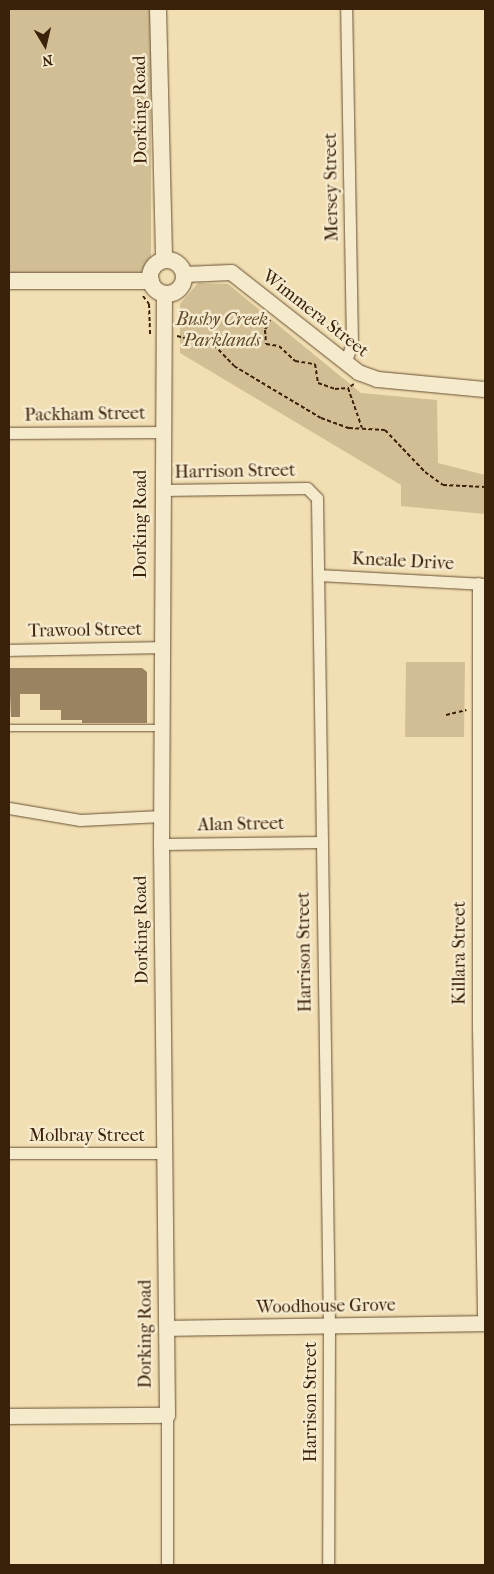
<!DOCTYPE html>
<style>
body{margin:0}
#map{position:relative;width:494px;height:1574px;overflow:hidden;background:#f1deb2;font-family:"IM FELL French Canon",serif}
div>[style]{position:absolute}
.green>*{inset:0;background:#d2be95}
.building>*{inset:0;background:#998361}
.path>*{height:2px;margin-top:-1px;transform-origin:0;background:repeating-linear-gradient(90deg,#3a2109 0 4px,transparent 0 6.5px)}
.roads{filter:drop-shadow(0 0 1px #685033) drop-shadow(0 0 1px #685033)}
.service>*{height:5.5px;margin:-2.75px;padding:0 2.75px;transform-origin:2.75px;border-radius:2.75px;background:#f6eacd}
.minor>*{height:11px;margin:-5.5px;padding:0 5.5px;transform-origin:5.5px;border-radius:5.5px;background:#f6eacd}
.tertiary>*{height:15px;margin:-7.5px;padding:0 7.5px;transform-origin:7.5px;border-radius:7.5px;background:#f6eacd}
.secondary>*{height:16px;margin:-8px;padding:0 8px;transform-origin:8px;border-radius:8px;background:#f6eacd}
.secondary>.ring{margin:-8px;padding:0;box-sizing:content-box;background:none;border:16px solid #f6eacd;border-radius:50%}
span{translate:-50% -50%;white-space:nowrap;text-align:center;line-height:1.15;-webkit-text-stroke:5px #f6eacd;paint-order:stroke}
.street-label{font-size:18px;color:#3a2109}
.park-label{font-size:18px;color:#60482c;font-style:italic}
.frame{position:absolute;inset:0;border:10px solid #3a2109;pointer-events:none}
.north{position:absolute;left:20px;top:20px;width:50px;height:50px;-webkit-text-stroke:4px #f6eacd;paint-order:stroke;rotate:171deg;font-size:14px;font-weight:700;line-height:20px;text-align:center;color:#3a2109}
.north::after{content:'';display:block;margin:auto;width:18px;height:22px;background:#3a2109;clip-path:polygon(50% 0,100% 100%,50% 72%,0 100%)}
</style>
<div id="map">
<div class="green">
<div style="clip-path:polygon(9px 9px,151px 9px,151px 272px,9px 273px)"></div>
<div style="clip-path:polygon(198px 283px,228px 284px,361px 393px,437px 400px,438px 463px,485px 475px,485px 514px,401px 506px,401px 485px,180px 353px,180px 304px)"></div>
<div style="clip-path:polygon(406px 662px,465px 662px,464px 737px,405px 737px)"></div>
</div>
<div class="building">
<div style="clip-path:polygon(9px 668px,142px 668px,147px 672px,147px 723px,82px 723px,82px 720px,61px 720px,61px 710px,40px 710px,40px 694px,20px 694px,20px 717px,11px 717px)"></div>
</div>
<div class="path">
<div style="left:143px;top:296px;width:10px;rotate:53deg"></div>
<div style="left:149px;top:304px;width:30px;rotate:88deg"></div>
<div style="left:270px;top:320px;width:11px;rotate:117deg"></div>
<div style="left:265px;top:330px;width:14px;rotate:86deg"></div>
<div style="left:266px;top:344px;width:13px;rotate:9deg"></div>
<div style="left:279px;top:346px;width:22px;rotate:43deg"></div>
<div style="left:295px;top:361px;width:20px;rotate:9deg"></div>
<div style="left:315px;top:364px;width:19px;rotate:81deg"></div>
<div style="left:318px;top:383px;width:18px;rotate:19deg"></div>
<div style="left:335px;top:389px;width:13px;rotate:-4deg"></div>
<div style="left:177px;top:336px;width:38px;rotate:14deg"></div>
<div style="left:214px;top:345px;width:29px;rotate:46deg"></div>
<div style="left:234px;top:366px;width:101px;rotate:30.9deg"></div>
<div style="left:321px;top:418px;width:30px;rotate:20deg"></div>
<div style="left:349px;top:428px;width:36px;rotate:3deg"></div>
<div style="left:385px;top:430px;width:58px;rotate:46.4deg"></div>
<div style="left:425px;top:472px;width:22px;rotate:36deg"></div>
<div style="left:443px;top:485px;width:42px;rotate:2.7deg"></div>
<div style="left:354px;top:384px;width:7px;rotate:146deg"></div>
<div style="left:348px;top:388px;width:42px;rotate:70.7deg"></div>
<div style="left:446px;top:715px;width:21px;rotate:-14deg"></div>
</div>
<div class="roads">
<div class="service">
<div style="left:9px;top:728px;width:152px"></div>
</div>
<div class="minor">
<div style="left:345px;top:363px;width:20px;rotate:-70deg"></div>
<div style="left:352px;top:344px;width:335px;rotate:-91deg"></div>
<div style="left:9px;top:433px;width:152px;rotate:-0.4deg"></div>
<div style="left:161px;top:490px;width:146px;rotate:-0.8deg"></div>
<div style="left:307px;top:488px;width:14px;rotate:45deg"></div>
<div style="left:317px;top:498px;width:828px;rotate:89.17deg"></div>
<div style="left:329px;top:1326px;width:239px;rotate:90.2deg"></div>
<div style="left:319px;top:575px;width:165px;rotate:3.1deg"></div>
<div style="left:478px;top:583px;width:443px;rotate:90deg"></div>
<div style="left:478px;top:1026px;width:297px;rotate:89deg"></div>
<div style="left:9px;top:650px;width:153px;rotate:-1.1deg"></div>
<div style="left:9px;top:808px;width:72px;rotate:9.6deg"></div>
<div style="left:80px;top:820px;width:81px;rotate:-2.8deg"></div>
<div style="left:161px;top:844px;width:160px;rotate:-0.7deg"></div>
<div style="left:9px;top:1153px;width:155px"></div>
<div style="left:167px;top:1415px;width:150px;rotate:90deg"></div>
</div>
<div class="tertiary">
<div style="left:184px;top:274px;width:47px;rotate:-2.4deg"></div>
<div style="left:231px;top:272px;width:162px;rotate:38.2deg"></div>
<div style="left:358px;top:372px;width:20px;rotate:20deg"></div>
<div style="left:377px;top:379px;width:108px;rotate:5.3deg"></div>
<div style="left:167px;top:1328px;width:318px;rotate:-0.9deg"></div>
<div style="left:9px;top:1416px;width:158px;rotate:-0.4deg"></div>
<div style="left:167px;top:1415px;width:571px;rotate:-90.6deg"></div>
<div style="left:161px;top:844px;width:551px;rotate:-89.69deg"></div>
</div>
<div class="secondary">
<div style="left:158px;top:9px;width:251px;rotate:88.6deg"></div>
<div class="ring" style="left:150px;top:260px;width:18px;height:18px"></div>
<div style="left:9px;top:281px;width:142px"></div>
</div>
</div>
<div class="street-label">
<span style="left:141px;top:110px;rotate:-91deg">Dorking Road</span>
<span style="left:332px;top:187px;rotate:-91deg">Mersey Street</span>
<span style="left:315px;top:314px;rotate:38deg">Wimmera Street</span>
<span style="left:85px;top:415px;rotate:-1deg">Packham Street</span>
<span style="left:235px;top:472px;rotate:-1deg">Harrison Street</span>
<span style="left:141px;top:524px;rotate:-90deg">Dorking Road</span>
<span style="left:403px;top:562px;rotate:3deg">Kneale Drive</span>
<span style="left:85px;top:631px;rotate:-1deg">Trawool Street</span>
<span style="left:241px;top:825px;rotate:-1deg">Alan Street</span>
<span style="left:142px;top:930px;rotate:-91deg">Dorking Road</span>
<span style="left:305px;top:952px;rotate:-91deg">Harrison Street</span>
<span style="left:460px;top:953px;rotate:-90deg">Killara Street</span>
<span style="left:87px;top:1136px">Molbray Street</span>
<span style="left:326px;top:1307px;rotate:-1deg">Woodhouse Grove</span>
<span style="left:146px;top:1334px;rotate:-90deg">Dorking Road</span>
<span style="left:311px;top:1402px;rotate:-90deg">Harrison Street</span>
</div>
<div class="park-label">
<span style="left:222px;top:331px">Bushy Creek<br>Parklands</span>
</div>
<div class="frame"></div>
<div class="north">N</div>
</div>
